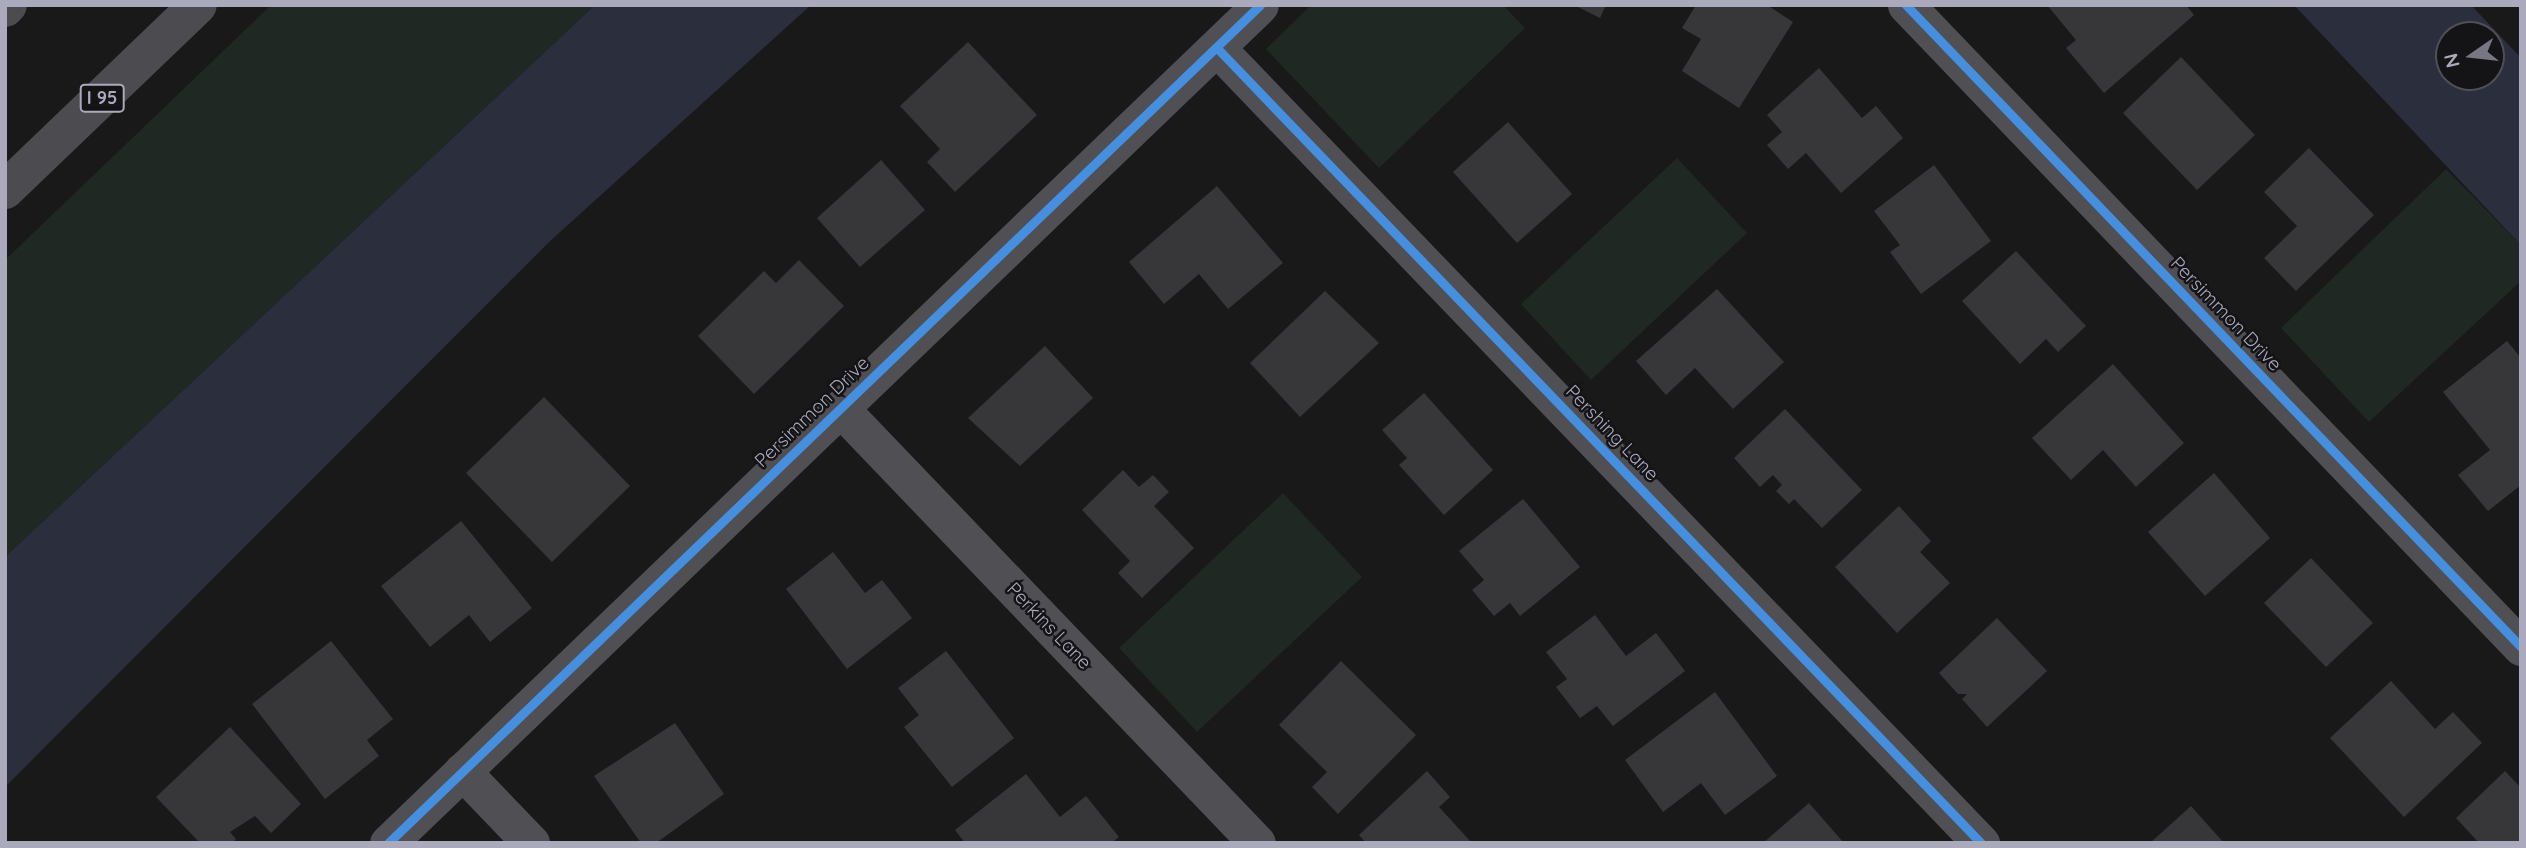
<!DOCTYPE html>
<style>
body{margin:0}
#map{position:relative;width:2526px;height:848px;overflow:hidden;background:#19191a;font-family:Quicksand,sans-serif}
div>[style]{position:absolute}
.green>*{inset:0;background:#1f2823}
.water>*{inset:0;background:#2b2f3d}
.building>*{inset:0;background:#373739}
.minor>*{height:37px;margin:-18.5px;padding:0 18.5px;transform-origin:18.5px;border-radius:18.5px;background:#4f4f54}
.highway>*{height:38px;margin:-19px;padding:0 19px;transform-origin:19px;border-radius:19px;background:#4c4b50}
.cycleway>*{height:9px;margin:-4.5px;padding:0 4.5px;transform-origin:4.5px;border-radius:4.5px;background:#468fdf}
span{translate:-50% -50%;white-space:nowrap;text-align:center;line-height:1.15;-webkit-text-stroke:5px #141316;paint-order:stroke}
.shield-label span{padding:2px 5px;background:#141316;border:2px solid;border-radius:5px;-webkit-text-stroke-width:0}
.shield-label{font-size:18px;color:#aaaabc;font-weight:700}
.street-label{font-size:19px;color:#aaaabc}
.frame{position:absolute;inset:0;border:7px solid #aaaabc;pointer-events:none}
.north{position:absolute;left:2435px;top:21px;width:70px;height:70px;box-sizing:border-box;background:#141316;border:2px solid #504f58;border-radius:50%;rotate:256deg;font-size:19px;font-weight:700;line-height:28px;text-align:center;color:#aaaabc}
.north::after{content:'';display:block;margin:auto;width:24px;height:32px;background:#777783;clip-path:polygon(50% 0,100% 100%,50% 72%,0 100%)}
</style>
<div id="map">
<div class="green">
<div style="clip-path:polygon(271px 5px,595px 5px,5px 557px,5px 260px)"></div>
<div style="clip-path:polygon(1311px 5px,1503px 5px,1525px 28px,1379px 168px,1266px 49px)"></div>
<div style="clip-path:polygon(1677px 158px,1747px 233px,1591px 380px,1521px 304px)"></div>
<div style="clip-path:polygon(2446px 169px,2521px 245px,2521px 281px,2369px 422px,2281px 328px)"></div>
<div style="clip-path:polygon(1283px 493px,1362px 577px,1197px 732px,1119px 648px)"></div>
</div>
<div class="water">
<div style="clip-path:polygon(595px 5px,811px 5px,549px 242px,5px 787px,5px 557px)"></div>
<div style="clip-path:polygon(evenodd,2294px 5px,2471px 5px,2521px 58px,2521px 245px,2294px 5px,2449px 35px,2491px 35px,2491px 77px,2449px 77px,2449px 35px)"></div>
</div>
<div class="building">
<div style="clip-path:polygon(1574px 5px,1606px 5px,1600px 18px)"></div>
<div style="clip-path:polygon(1696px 5px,1767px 5px,1793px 22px,1739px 108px,1682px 71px,1701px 39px,1682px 28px)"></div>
<div style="clip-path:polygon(2047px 5px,2186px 5px,2194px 15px,2104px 93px,2066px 48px,2076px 40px)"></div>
<div style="clip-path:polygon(968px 42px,1037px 115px,955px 192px,927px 162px,940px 149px,900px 106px)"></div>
<div style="clip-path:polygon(2181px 57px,2255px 135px,2197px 190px,2123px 113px)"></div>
<div style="clip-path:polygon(1819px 68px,1862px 118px,1876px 106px,1903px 138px,1841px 193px,1806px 153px,1788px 169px,1767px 145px,1782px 132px,1767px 115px)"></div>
<div style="clip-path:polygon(1508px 122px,1572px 194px,1517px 243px,1453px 172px)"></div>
<div style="clip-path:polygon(2309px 148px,2374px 215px,2296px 291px,2264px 258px,2297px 226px,2264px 192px)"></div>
<div style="clip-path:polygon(881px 160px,925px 210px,860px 267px,817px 218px)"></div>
<div style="clip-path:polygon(1934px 165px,1991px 241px,1921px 294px,1890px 252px,1900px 245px,1874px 211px)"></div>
<div style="clip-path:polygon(1217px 186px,1283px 263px,1228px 309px,1199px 274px,1164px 304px,1129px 262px)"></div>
<div style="clip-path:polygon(2016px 251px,2086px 326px,2058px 352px,2046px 339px,2020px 364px,1962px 301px)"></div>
<div style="clip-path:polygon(799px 260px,844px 306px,754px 394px,698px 336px,764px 271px,776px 283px)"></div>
<div style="clip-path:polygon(1717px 289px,1784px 362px,1733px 409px,1695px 368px,1666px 395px,1636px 361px)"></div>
<div style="clip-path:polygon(1325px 291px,1379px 343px,1300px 417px,1250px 363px)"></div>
<div style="clip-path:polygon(2507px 341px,2521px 358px,2521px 485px,2488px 511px,2458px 475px,2490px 450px,2443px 392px)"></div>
<div style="clip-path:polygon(1045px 346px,1093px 398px,1020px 466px,968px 418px)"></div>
<div style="clip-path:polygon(2113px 364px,2184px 443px,2136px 487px,2103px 450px,2071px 480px,2032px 438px)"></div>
<div style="clip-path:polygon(1424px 393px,1493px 470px,1444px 515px,1399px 465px,1407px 458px,1382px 430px)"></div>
<div style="clip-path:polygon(544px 397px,630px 486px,552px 562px,466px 473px)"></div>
<div style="clip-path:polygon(1785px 409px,1862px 490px,1822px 528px,1794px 499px,1789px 504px,1776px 491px,1782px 485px,1773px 475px,1760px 487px,1734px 458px)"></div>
<div style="clip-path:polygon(1123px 470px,1139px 487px,1153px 475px,1169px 492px,1154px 506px,1194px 548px,1142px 598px,1118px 573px,1130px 561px,1082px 510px)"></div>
<div style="clip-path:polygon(2214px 473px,2270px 538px,2205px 596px,2148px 532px)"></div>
<div style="clip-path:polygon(1523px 499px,1580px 567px,1520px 616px,1510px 603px,1494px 616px,1472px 590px,1484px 580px,1459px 551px)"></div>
<div style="clip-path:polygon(1899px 506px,1931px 541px,1920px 552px,1950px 583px,1897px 633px,1835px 567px)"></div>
<div style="clip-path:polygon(461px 521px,532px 608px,490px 642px,469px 615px,430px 647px,381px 586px)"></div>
<div style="clip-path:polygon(833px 552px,865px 593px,882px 580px,912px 618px,847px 669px,786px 589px)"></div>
<div style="clip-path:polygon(2311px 558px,2373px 623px,2326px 667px,2264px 603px)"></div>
<div style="clip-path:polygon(1595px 615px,1626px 656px,1656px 633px,1685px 671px,1613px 726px,1597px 706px,1580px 718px,1556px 687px,1567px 679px,1546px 652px)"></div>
<div style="clip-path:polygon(1997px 618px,2047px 671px,1987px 727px,1962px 699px,1967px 694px,1958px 694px,1939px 673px)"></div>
<div style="clip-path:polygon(331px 641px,393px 719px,367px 740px,379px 756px,325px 799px,252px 704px)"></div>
<div style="clip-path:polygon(946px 651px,1014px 738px,952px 787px,904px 727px,919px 715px,898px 688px)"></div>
<div style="clip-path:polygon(1341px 661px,1416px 735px,1338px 814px,1312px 787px,1327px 772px,1279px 725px)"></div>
<div style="clip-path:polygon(2391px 681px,2435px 729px,2453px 712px,2482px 743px,2404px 817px,2330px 738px)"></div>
<div style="clip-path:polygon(1715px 692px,1777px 776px,1725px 815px,1701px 783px,1663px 812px,1625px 760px)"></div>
<div style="clip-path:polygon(675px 723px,724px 794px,656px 843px,641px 843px,594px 776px)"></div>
<div style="clip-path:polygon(230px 727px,301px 804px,271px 833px,255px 816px,230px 832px,236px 839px,232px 843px,200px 843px,156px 797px)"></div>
<div style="clip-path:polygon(1427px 771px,1450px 797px,1439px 807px,1472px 843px,1366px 843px,1359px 835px)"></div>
<div style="clip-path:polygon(2505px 771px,2521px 788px,2521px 843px,2479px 843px,2456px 818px)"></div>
<div style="clip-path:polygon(1026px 774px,1060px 817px,1086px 796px,1119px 837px,1111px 843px,965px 843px,955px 830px)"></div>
<div style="clip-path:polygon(1809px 803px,1844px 843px,1763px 843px)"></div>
<div style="clip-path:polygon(2191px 806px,2224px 843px,2150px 843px)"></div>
</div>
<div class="minor">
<div style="left:1906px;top:5px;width:889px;rotate:46.23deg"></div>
<div style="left:1217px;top:48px;width:1103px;rotate:46.14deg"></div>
<div style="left:841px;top:409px;width:601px;rotate:46.21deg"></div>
<div style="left:462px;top:771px;width:100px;rotate:46.2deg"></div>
<div style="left:388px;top:843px;width:1209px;rotate:-43.86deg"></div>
</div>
<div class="highway">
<div style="left:5px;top:8px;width:4px;rotate:-45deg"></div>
<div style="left:5px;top:190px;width:267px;rotate:-43.8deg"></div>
</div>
<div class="cycleway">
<div style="left:1906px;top:5px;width:889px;rotate:46.23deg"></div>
<div style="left:1217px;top:48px;width:1103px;rotate:46.14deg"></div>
<div style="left:388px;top:843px;width:1209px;rotate:-43.86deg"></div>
</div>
<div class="shield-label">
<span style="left:102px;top:98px">I 95</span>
</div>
<div class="street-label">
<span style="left:2226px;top:314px;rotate:46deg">Persimmon Drive</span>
<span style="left:812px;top:412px;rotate:-44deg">Persimmon Drive</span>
<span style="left:1612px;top:433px;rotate:46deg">Pershing Lane</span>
<span style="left:1049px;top:626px;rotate:46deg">Perkins Lane</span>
</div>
<div class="frame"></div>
<div class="north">N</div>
</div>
